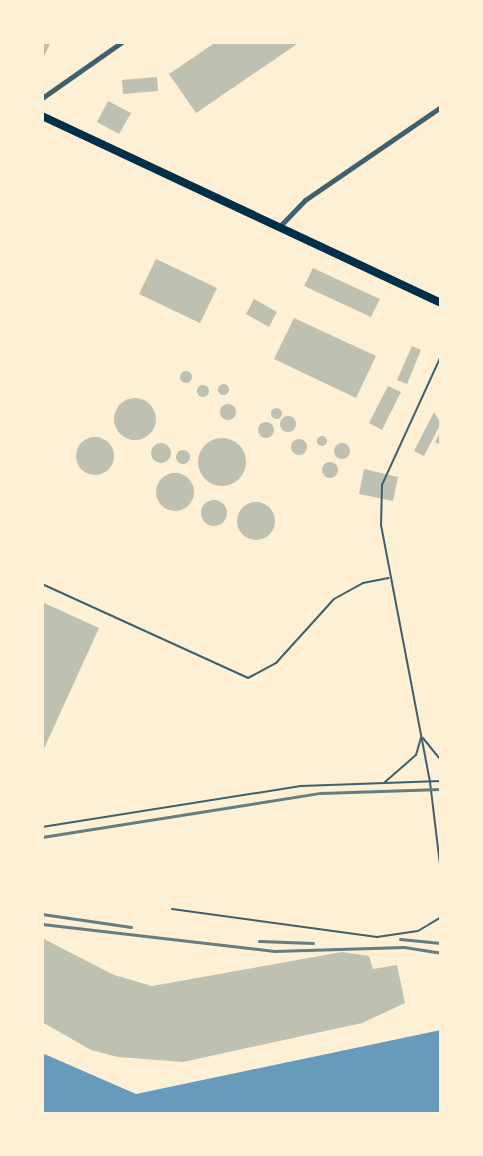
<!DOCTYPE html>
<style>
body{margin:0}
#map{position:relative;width:483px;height:1156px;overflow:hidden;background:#fdf0d5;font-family:Lato,sans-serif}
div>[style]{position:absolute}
.water>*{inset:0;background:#669bbc}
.building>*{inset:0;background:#bec0b2}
.round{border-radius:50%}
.service>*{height:2px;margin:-1px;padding:0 1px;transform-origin:1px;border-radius:1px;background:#3f606c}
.minor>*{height:5px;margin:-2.5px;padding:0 2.5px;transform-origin:2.5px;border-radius:2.5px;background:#3f606c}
.secondary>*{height:8px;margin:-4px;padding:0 4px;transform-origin:4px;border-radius:4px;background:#003049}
.rail>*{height:3px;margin:-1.5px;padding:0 1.5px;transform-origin:1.5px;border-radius:1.5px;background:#657d81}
span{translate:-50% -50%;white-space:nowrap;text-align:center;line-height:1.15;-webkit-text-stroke:4.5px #fdf0d5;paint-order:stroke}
.frame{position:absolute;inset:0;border:44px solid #fdf0d5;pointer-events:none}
</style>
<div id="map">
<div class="water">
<div style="clip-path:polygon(441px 1030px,441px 1114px,42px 1114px,42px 1053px,136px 1094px)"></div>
</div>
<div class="building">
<div style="clip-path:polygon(42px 42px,51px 42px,44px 56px,42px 55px)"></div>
<div style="clip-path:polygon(216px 42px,300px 42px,196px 113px,169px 74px)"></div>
<div style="clip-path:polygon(157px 77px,158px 91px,123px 94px,122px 80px)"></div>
<div style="clip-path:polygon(108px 101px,131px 113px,119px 134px,97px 122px)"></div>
<div style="clip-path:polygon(156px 259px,217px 288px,200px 323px,139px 294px)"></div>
<div style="clip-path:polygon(313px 268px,380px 299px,371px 317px,304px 286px)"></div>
<div style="clip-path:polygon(254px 299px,277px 312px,269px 327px,246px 314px)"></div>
<div style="clip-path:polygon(294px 318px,376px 356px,356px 398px,274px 359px)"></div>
<div style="clip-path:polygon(412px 346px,421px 350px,407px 384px,397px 380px)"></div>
<div class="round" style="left:180px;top:371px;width:12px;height:12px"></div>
<div class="round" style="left:217.5px;top:383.5px;width:11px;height:11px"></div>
<div class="round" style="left:197px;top:385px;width:12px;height:12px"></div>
<div style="clip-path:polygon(388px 386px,401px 392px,382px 430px,369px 423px)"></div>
<div class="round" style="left:114px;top:398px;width:42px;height:42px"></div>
<div class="round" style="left:220px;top:404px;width:16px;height:16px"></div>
<div class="round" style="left:270.5px;top:407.5px;width:11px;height:11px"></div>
<div style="clip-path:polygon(434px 412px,441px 423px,424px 456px,414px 451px)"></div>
<div class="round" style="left:280px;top:416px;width:16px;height:16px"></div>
<div class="round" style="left:258px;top:422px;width:16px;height:16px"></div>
<div style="clip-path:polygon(441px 431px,441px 445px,435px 442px)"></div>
<div class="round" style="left:317px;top:436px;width:10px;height:10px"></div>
<div class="round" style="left:76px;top:437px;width:38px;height:38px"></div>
<div class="round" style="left:198px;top:438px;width:48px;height:48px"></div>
<div class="round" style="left:291px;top:439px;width:16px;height:16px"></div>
<div class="round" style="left:151px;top:443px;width:20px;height:20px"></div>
<div class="round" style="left:334px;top:443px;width:16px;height:16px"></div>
<div class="round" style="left:176px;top:450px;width:14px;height:14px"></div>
<div class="round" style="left:322px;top:462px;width:16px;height:16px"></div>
<div style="clip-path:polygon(364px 469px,398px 477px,393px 501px,359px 494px)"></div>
<div class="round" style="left:156px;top:473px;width:38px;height:38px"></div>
<div class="round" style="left:201px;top:500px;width:26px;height:26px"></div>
<div class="round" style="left:237px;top:502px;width:38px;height:38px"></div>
<div style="clip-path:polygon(42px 602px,99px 628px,42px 753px)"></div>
<div style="clip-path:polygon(42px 938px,114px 975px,152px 986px,342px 952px,369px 956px,373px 969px,397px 965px,405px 1003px,362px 1023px,183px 1062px,118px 1057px,91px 1050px,42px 1022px)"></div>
</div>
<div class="service">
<div style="left:441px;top:356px;width:142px;rotate:114.6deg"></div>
<div style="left:382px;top:485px;width:40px;rotate:91.4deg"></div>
<div style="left:381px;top:525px;width:262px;rotate:79.2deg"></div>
<div style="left:430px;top:782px;width:92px;rotate:83.1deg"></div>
<div style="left:42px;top:584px;width:226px;rotate:24.5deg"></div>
<div style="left:248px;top:678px;width:32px;rotate:-28deg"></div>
<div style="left:276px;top:663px;width:86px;rotate:-47.8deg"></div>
<div style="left:334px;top:599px;width:33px;rotate:-29deg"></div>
<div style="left:363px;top:583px;width:26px;rotate:-11deg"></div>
<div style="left:423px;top:738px;width:28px;rotate:51deg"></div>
<div style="left:385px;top:782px;width:41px;rotate:-41.1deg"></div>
<div style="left:416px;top:755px;width:19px;rotate:-74deg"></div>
<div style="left:42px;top:827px;width:262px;rotate:-9deg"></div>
<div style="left:301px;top:786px;width:140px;rotate:-2deg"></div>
<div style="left:172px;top:909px;width:207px;rotate:7.8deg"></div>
<div style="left:377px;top:937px;width:41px;rotate:-8.3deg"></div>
<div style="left:418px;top:931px;width:27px;rotate:-31deg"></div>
</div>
<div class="minor">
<div style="left:42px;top:98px;width:98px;rotate:-35deg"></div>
<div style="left:279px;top:227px;width:37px;rotate:-46deg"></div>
<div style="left:305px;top:200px;width:165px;rotate:-34.4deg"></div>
</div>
<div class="secondary">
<div style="left:42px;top:116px;width:441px;rotate:25.1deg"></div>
</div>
<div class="rail">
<div style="left:42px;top:837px;width:282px;rotate:-9deg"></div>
<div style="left:321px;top:793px;width:120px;rotate:-1.9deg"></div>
<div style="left:42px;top:914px;width:90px;rotate:8.3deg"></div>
<div style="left:42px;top:924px;width:234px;rotate:6.6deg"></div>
<div style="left:274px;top:951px;width:130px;rotate:-1.8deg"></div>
<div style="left:404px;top:947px;width:37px;rotate:9deg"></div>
<div style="left:400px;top:939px;width:41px;rotate:5.6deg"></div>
<div style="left:259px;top:941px;width:54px;rotate:2.1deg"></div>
</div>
<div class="frame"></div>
</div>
